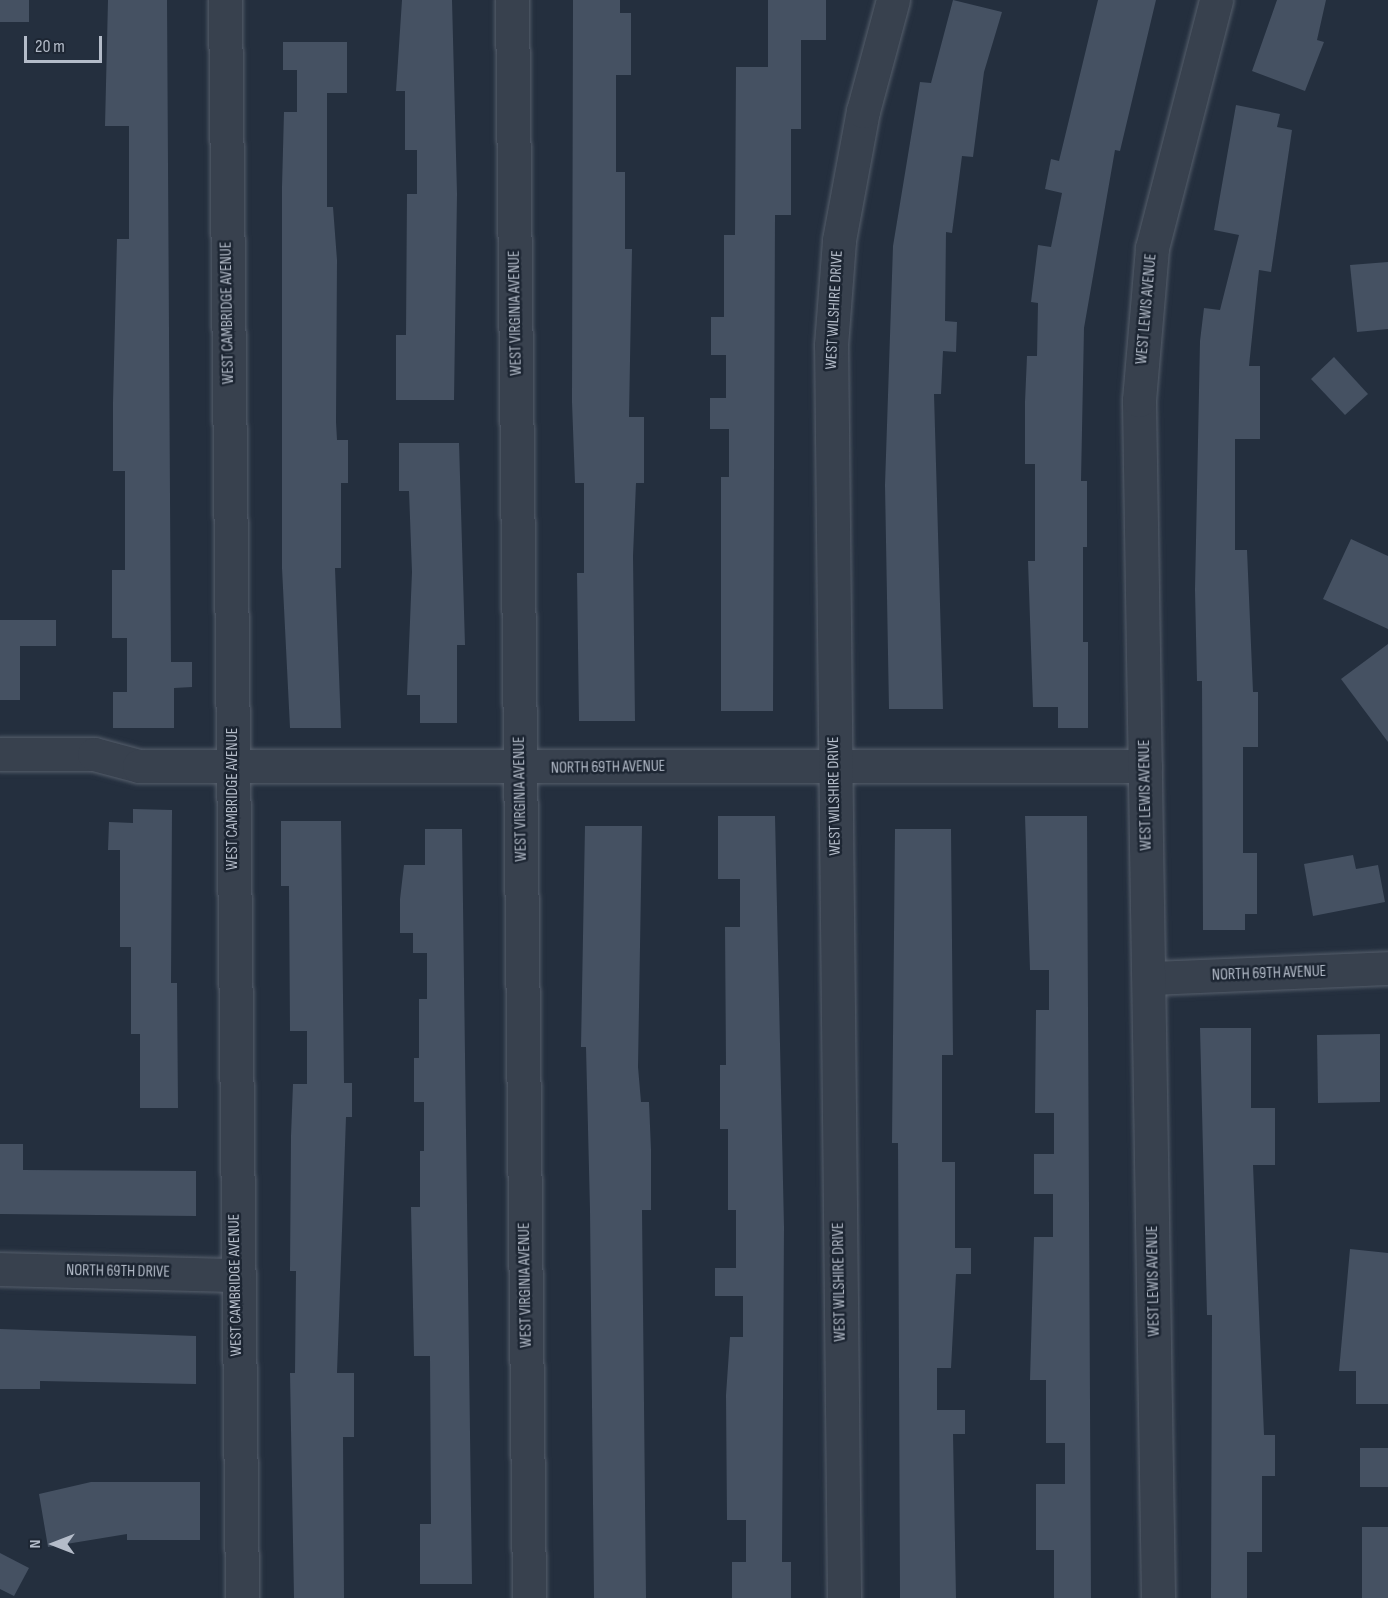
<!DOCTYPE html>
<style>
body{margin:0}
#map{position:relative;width:1388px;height:1598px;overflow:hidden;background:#242f3e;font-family:"Sofia Sans Condensed",sans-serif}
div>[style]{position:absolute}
.building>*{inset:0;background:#455162}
.roads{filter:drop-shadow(0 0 2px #565f6c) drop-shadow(0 0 2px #565f6c)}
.minor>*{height:33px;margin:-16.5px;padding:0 16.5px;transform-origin:16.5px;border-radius:16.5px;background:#38414e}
span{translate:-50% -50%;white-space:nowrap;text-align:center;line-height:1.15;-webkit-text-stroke:5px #1d2633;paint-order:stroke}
.street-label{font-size:16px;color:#b4bcc9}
.north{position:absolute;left:24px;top:1514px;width:60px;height:60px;-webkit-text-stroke:4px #1d2633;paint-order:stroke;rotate:270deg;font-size:16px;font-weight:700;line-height:24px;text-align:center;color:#b4bcc9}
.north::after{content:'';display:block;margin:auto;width:21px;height:27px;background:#b4bcc9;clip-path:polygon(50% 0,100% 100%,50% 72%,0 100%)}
.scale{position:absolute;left:24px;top:36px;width:78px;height:27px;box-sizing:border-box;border:3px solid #b4bcc9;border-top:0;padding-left:8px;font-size:18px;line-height:21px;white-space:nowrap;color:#b4bcc9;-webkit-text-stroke:4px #1d2633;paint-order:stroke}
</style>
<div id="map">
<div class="building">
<div style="clip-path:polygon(0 0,29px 0,29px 22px,0 22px)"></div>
<div style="clip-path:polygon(108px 0,167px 0,171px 662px,192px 662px,192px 687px,174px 688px,174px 728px,113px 728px,113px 692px,127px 692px,127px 638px,112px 638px,112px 570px,125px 570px,125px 471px,113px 471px,113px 403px,117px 239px,129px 239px,129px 126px,105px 126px)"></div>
<div style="clip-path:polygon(402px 0,452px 0,457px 194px,454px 400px,396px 400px,396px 335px,406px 335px,407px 194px,417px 194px,417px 150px,405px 150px,405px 91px,396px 91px)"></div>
<div style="clip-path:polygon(573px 0,620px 0,620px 13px,631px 13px,631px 75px,616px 75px,616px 172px,625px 172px,625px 249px,632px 249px,629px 417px,644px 417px,644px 483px,636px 483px,633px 556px,635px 721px,579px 721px,577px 573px,584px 573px,584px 483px,575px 483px,572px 402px)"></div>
<div style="clip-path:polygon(768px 0,826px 0,826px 40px,801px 40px,801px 129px,791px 129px,791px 215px,775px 215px,773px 711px,721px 711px,721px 477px,729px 477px,729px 429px,710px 429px,710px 398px,726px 398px,726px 355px,711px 355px,711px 317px,724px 317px,724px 235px,735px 235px,736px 67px,768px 67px)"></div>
<div style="clip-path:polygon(953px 0,1002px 12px,984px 72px,973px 157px,962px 156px,952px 233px,946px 232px,945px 321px,957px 322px,956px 352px,943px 351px,941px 394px,934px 394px,943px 709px,889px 709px,885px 485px,893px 246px,920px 82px,931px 83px)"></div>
<div style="clip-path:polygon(1098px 0,1156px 0,1120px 151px,1115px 150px,1084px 328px,1081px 481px,1087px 481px,1087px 547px,1083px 547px,1083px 642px,1088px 642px,1088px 728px,1058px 728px,1058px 707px,1033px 707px,1028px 561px,1035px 561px,1035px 464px,1025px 464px,1025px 402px,1027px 356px,1037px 356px,1038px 303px,1031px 302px,1038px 245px,1051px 247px,1062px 193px,1045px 189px,1051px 159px,1059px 161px)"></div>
<div style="clip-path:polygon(1277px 0,1326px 0,1317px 40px,1324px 42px,1305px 91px,1252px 71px)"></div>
<div style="clip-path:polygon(283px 42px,347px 42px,347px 93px,327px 93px,327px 207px,333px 207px,337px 260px,336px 422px,337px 440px,348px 440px,348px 483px,341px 483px,341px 568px,335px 568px,341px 728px,290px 728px,282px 568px,282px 187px,284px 112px,297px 112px,297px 70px,283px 70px)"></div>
<div style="clip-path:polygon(1236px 105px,1280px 114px,1277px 127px,1292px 130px,1271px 272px,1259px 270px,1249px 366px,1260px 366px,1260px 439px,1235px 439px,1235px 550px,1247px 550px,1253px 692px,1258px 692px,1258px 747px,1243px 747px,1243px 853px,1257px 853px,1257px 914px,1245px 914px,1245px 930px,1203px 930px,1202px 681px,1197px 681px,1195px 590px,1200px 341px,1204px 308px,1220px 310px,1239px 235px,1214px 230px)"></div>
<div style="clip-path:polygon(1388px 262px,1388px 329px,1357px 332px,1350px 265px)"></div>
<div style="clip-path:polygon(1334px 357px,1368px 394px,1345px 415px,1311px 379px)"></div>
<div style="clip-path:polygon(399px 443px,459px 443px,465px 645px,457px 645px,457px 723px,420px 723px,420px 695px,407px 695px,412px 572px,409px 491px,399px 491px)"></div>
<div style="clip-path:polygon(1351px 539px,1388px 556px,1388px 629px,1323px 599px)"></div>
<div style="clip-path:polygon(0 620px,56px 620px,56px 646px,20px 646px,20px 700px,0 700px)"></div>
<div style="clip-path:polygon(1388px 644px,1388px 742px,1341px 679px)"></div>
<div style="clip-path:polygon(133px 809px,172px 810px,171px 983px,177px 983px,178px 1108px,140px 1108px,140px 1034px,131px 1034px,131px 947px,120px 947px,120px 850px,108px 850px,109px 822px,133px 823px)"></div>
<div style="clip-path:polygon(718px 816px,775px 816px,784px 1227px,782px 1562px,791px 1562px,791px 1598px,732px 1598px,732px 1562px,746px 1562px,746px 1520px,727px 1520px,726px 1395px,730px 1337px,743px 1337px,743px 1296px,715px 1296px,715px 1268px,736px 1268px,736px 1210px,728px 1210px,728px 1129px,720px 1129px,720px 1065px,726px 1065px,725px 927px,740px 927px,740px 879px,718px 879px)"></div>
<div style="clip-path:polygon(1025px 816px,1087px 816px,1091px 1598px,1054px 1598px,1054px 1550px,1036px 1550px,1036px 1484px,1065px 1484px,1065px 1443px,1046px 1443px,1046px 1380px,1030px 1380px,1034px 1237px,1053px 1237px,1053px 1194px,1034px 1194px,1034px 1154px,1054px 1154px,1054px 1113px,1035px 1113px,1036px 1010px,1049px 1010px,1049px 970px,1030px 970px)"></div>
<div style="clip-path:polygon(281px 821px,341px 821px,344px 1083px,352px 1083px,352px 1117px,346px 1117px,337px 1373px,354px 1373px,354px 1437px,343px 1437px,344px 1598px,294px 1598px,290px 1373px,295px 1373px,296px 1271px,290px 1271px,291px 1136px,293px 1084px,307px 1084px,307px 1031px,290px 1031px,289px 886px,281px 886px)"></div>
<div style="clip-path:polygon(585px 826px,642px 826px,638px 1067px,641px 1102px,649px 1102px,651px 1150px,651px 1210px,642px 1210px,646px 1598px,594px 1598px,590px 1210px,586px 1047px,581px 1047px)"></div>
<div style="clip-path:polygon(425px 829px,462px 829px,472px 1584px,420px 1584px,420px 1524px,431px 1524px,430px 1356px,414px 1356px,411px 1207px,420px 1207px,420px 1151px,424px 1151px,424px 1102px,414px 1102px,414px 1058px,419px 1058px,419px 999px,427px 999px,427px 953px,413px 953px,413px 933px,400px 933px,400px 899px,404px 865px,425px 865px)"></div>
<div style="clip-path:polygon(895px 829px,951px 829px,953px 1055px,942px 1055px,942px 1162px,955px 1162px,955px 1248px,971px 1248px,971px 1274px,956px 1274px,951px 1368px,937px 1368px,937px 1410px,965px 1410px,965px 1434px,953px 1434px,956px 1598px,900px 1598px,898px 1143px,892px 1143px)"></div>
<div style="clip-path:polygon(1353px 855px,1356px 869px,1378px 865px,1385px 902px,1313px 916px,1304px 864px)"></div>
<div style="clip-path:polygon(1200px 1028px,1251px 1028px,1251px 1108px,1275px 1108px,1275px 1165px,1253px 1165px,1264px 1435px,1275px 1435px,1275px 1476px,1262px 1476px,1262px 1552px,1247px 1552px,1247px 1598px,1211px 1598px,1212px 1315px,1207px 1315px)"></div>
<div style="clip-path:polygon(1380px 1034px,1380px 1102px,1318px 1103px,1317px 1035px)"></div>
<div style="clip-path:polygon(0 1144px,23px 1144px,23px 1170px,196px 1171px,196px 1216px,0 1214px)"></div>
<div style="clip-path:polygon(1350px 1249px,1388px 1253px,1388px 1404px,1356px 1404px,1356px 1371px,1339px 1371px)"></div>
<div style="clip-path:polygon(0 1329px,196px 1336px,196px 1384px,40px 1381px,40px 1389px,0 1389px)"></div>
<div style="clip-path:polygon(1360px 1448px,1388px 1448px,1388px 1487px,1360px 1487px)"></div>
<div style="clip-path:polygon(91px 1482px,200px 1482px,200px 1540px,127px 1540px,127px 1534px,48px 1547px,39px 1494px)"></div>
<div style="clip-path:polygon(1362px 1527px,1388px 1527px,1388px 1598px,1362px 1598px)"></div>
<div style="clip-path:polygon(0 1553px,29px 1568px,14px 1596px,0 1589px)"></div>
</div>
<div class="roads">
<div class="minor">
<div style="left:225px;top:0;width:1598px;rotate:89.39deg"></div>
<div style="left:512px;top:0;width:1598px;rotate:89.39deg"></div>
<div style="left:0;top:754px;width:94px"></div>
<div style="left:94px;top:754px;width:47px;rotate:14.9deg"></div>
<div style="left:139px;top:766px;width:1006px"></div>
<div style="left:1151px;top:978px;width:237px;rotate:-2.4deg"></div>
<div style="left:0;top:1269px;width:235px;rotate:1.5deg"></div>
<div style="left:844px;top:1598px;width:1253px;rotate:-90.59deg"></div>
<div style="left:831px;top:345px;width:105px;rotate:-85.6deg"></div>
<div style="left:839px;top:240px;width:131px;rotate:-79.5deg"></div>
<div style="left:863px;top:111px;width:115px;rotate:-74.9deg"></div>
<div style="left:1158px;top:1598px;width:1198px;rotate:-90.91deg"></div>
<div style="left:1139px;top:400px;width:153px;rotate:-85.1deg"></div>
<div style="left:1152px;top:248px;width:256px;rotate:-75.5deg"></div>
</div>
</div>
<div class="street-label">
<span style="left:1147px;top:309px;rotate:-85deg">WEST LEWIS AVENUE</span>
<span style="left:835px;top:310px;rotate:-87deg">WEST WILSHIRE DRIVE</span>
<span style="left:228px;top:313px;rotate:-91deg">WEST CAMBRIDGE AVENUE</span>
<span style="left:516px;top:313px;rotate:-91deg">WEST VIRGINIA AVENUE</span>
<span style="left:608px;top:768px;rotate:-1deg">NORTH 69TH AVENUE</span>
<span style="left:1146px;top:795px;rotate:-91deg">WEST LEWIS AVENUE</span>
<span style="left:835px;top:796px;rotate:-91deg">WEST WILSHIRE DRIVE</span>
<span style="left:233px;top:799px;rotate:-90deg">WEST CAMBRIDGE AVENUE</span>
<span style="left:521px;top:799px;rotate:-91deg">WEST VIRGINIA AVENUE</span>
<span style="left:1269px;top:974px;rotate:-2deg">NORTH 69TH AVENUE</span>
<span style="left:118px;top:1272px;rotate:1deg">NORTH 69TH DRIVE</span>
<span style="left:1154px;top:1281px;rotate:-91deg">WEST LEWIS AVENUE</span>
<span style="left:840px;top:1282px;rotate:-91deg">WEST WILSHIRE DRIVE</span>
<span style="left:236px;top:1285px;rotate:-91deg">WEST CAMBRIDGE AVENUE</span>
<span style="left:526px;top:1285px;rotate:-91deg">WEST VIRGINIA AVENUE</span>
</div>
<div class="north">N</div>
<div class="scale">20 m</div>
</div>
